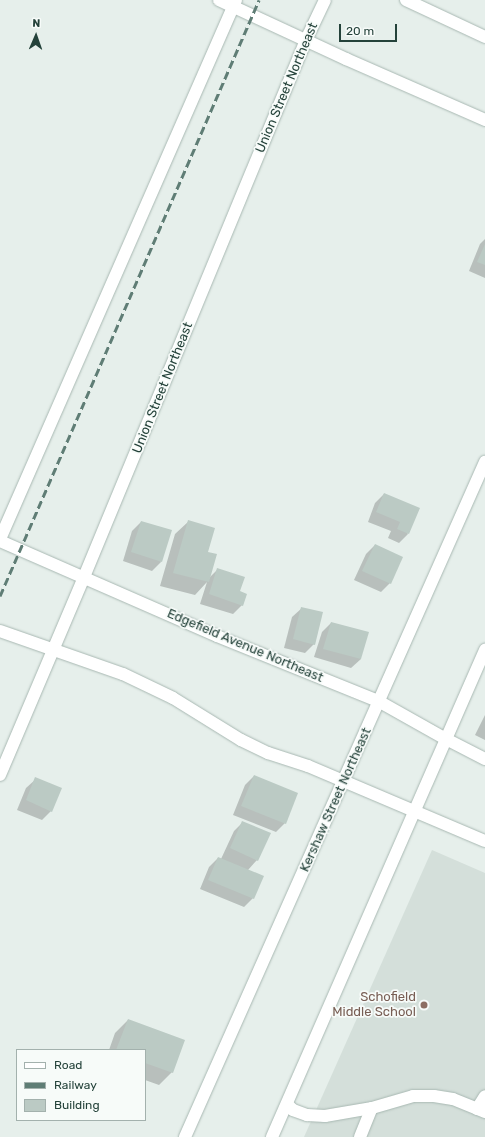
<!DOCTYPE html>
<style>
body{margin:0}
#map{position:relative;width:485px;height:1137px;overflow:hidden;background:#e6efeb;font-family:Rubik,sans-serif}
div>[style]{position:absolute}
.built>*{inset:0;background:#d4dfda}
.shadow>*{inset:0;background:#0003}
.building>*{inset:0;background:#bbcac4}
.roads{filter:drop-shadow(0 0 1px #a8b8b2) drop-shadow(0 0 1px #a8b8b2)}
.minor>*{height:12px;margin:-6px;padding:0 6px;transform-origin:6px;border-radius:6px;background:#fff}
.rail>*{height:3px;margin-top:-1.5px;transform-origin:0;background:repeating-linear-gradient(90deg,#5f7d75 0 8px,transparent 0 12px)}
.dots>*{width:11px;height:11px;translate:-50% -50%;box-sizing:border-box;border:2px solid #f7fbf9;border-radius:50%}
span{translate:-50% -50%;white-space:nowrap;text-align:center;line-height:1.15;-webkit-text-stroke:3.5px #f7fbf9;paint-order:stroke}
.street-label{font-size:13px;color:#24423a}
.education-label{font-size:13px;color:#785e54}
.right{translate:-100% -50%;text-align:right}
.legend{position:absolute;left:16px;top:1049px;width:130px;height:72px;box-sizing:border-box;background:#f7fbf9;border:1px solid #a3b1ad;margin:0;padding:5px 7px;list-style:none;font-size:12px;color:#24423a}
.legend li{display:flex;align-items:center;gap:8px;height:20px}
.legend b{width:20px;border:1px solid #a3b1ad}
.north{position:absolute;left:16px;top:16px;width:40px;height:40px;-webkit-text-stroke:3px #f7fbf9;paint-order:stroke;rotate:2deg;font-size:11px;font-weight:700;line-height:16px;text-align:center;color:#24423a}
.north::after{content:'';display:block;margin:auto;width:14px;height:18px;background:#24423a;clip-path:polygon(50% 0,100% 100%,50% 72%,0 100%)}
.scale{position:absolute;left:339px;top:24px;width:58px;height:18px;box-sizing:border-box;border:2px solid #24423a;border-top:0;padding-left:5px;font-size:12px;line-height:14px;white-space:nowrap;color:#24423a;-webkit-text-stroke:3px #f7fbf9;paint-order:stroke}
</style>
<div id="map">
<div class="built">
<div style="clip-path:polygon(432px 850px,485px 873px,485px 1137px,304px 1137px)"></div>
</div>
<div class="shadow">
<div style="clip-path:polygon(485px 239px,485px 278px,469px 271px,480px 244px)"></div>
<div style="clip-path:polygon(384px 494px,408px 534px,399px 543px,388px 538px,391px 531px,368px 522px,375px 503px)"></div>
<div style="clip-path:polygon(189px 521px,207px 552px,209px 578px,218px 569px,238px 592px,242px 605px,233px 614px,200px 604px,207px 582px,195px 595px,160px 586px,175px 534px)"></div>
<div style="clip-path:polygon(141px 522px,161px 562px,152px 571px,123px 561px,132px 531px)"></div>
<div style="clip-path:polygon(375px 545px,390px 583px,381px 592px,354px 580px,366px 554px)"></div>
<div style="clip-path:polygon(302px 608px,314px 644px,305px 653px,284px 648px,292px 617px)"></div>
<div style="clip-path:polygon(331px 623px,361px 659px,351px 668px,314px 657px,322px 632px)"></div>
<div style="clip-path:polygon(485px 715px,485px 740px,475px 735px)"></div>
<div style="clip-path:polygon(254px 776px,285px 823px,276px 832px,233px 815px,245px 785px)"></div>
<div style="clip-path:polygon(36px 779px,51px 811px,42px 820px,17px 810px,26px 788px)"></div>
<div style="clip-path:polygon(243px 822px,257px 860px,248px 870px,253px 898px,244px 907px,200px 889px,209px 867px,218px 858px,221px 859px,234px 831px)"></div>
<div style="clip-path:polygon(128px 1020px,172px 1072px,159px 1085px,145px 1080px,145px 1050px,109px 1050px,115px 1033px)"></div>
</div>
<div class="building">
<div style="clip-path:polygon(485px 244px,485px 265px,477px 262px)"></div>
<div style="clip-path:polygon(384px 493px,420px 508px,409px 534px,397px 529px,400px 522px,376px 512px)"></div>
<div style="clip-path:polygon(188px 520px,215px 528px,208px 552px,217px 554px,209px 582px,173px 573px)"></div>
<div style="clip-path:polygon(141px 521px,172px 530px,162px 562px,131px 552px)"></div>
<div style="clip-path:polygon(375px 544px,403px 557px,391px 584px,362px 571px)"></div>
<div style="clip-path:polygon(217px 568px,245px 577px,240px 591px,247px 594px,243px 606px,209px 594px)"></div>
<div style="clip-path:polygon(301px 607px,323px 612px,315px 645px,293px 639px)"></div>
<div style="clip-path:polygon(331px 622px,369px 632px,361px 659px,323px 649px)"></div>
<div style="clip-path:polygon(254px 775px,298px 793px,286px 824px,241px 806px)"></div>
<div style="clip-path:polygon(35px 777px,62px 788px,52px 812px,26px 800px)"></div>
<div style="clip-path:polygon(242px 821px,271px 833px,258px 861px,230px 848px)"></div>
<div style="clip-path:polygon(218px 857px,264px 876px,254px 899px,208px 880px)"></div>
<div style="clip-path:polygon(128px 1019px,185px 1040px,173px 1073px,145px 1063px,145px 1050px,116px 1050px)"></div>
</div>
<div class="roads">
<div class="minor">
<div style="left:219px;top:0;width:140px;rotate:24.9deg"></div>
<div style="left:346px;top:59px;width:152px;rotate:23.7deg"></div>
<div style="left:406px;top:0;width:87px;rotate:25.1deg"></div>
<div style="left:0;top:539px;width:588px;rotate:-66.35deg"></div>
<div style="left:0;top:541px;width:237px;rotate:23.6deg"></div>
<div style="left:217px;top:636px;width:176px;rotate:22deg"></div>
<div style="left:380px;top:702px;width:76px;rotate:29.3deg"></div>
<div style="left:446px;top:739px;width:44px;rotate:27.1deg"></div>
<div style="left:0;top:631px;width:130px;rotate:19.3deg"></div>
<div style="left:123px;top:674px;width:55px;rotate:25.6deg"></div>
<div style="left:173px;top:698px;width:80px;rotate:31.7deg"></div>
<div style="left:241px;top:740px;width:30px;rotate:26deg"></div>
<div style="left:268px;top:753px;width:42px;rotate:18deg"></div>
<div style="left:308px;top:766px;width:192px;rotate:23deg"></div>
<div style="left:0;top:775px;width:215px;rotate:-67deg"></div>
<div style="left:84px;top:577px;width:581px;rotate:-67.54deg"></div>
<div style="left:306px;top:40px;width:44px;rotate:-64.6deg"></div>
<div style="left:287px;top:1104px;width:8px;rotate:45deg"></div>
<div style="left:293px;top:1110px;width:15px;rotate:20deg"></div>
<div style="left:307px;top:1115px;width:18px;rotate:3deg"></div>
<div style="left:325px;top:1116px;width:48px;rotate:-9.7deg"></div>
<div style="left:372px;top:1108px;width:43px;rotate:-16.3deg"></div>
<div style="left:413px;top:1096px;width:21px"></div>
<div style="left:434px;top:1096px;width:19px;rotate:9deg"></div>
<div style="left:453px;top:1099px;width:35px;rotate:22deg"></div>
<div style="left:477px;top:1109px;width:15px;rotate:-58deg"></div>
<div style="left:185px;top:1137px;width:739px;rotate:-66.04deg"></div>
<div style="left:272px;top:1137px;width:532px;rotate:-66.38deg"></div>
<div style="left:360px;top:1137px;width:31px;rotate:-68deg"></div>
</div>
</div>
<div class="rail">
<div style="left:0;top:596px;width:650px;rotate:-66.51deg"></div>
</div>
<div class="dots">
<div style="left:424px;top:1005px;background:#8d6e63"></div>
</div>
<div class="street-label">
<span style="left:287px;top:88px;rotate:-67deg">Union Street Northeast</span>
<span style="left:163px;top:388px;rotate:-68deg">Union Street Northeast</span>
<span style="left:245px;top:646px;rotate:23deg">Edgefield Avenue Northeast</span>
<span style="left:336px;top:800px;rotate:-66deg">Kershaw Street Northeast</span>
</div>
<div class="education-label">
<span class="right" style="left:416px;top:1005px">Schofield<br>Middle School</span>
</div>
<ul class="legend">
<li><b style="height:5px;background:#fff"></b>Road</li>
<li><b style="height:5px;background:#5f7d75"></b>Railway</li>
<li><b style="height:11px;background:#bbcac4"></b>Building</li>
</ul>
<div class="north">N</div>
<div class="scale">20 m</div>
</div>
